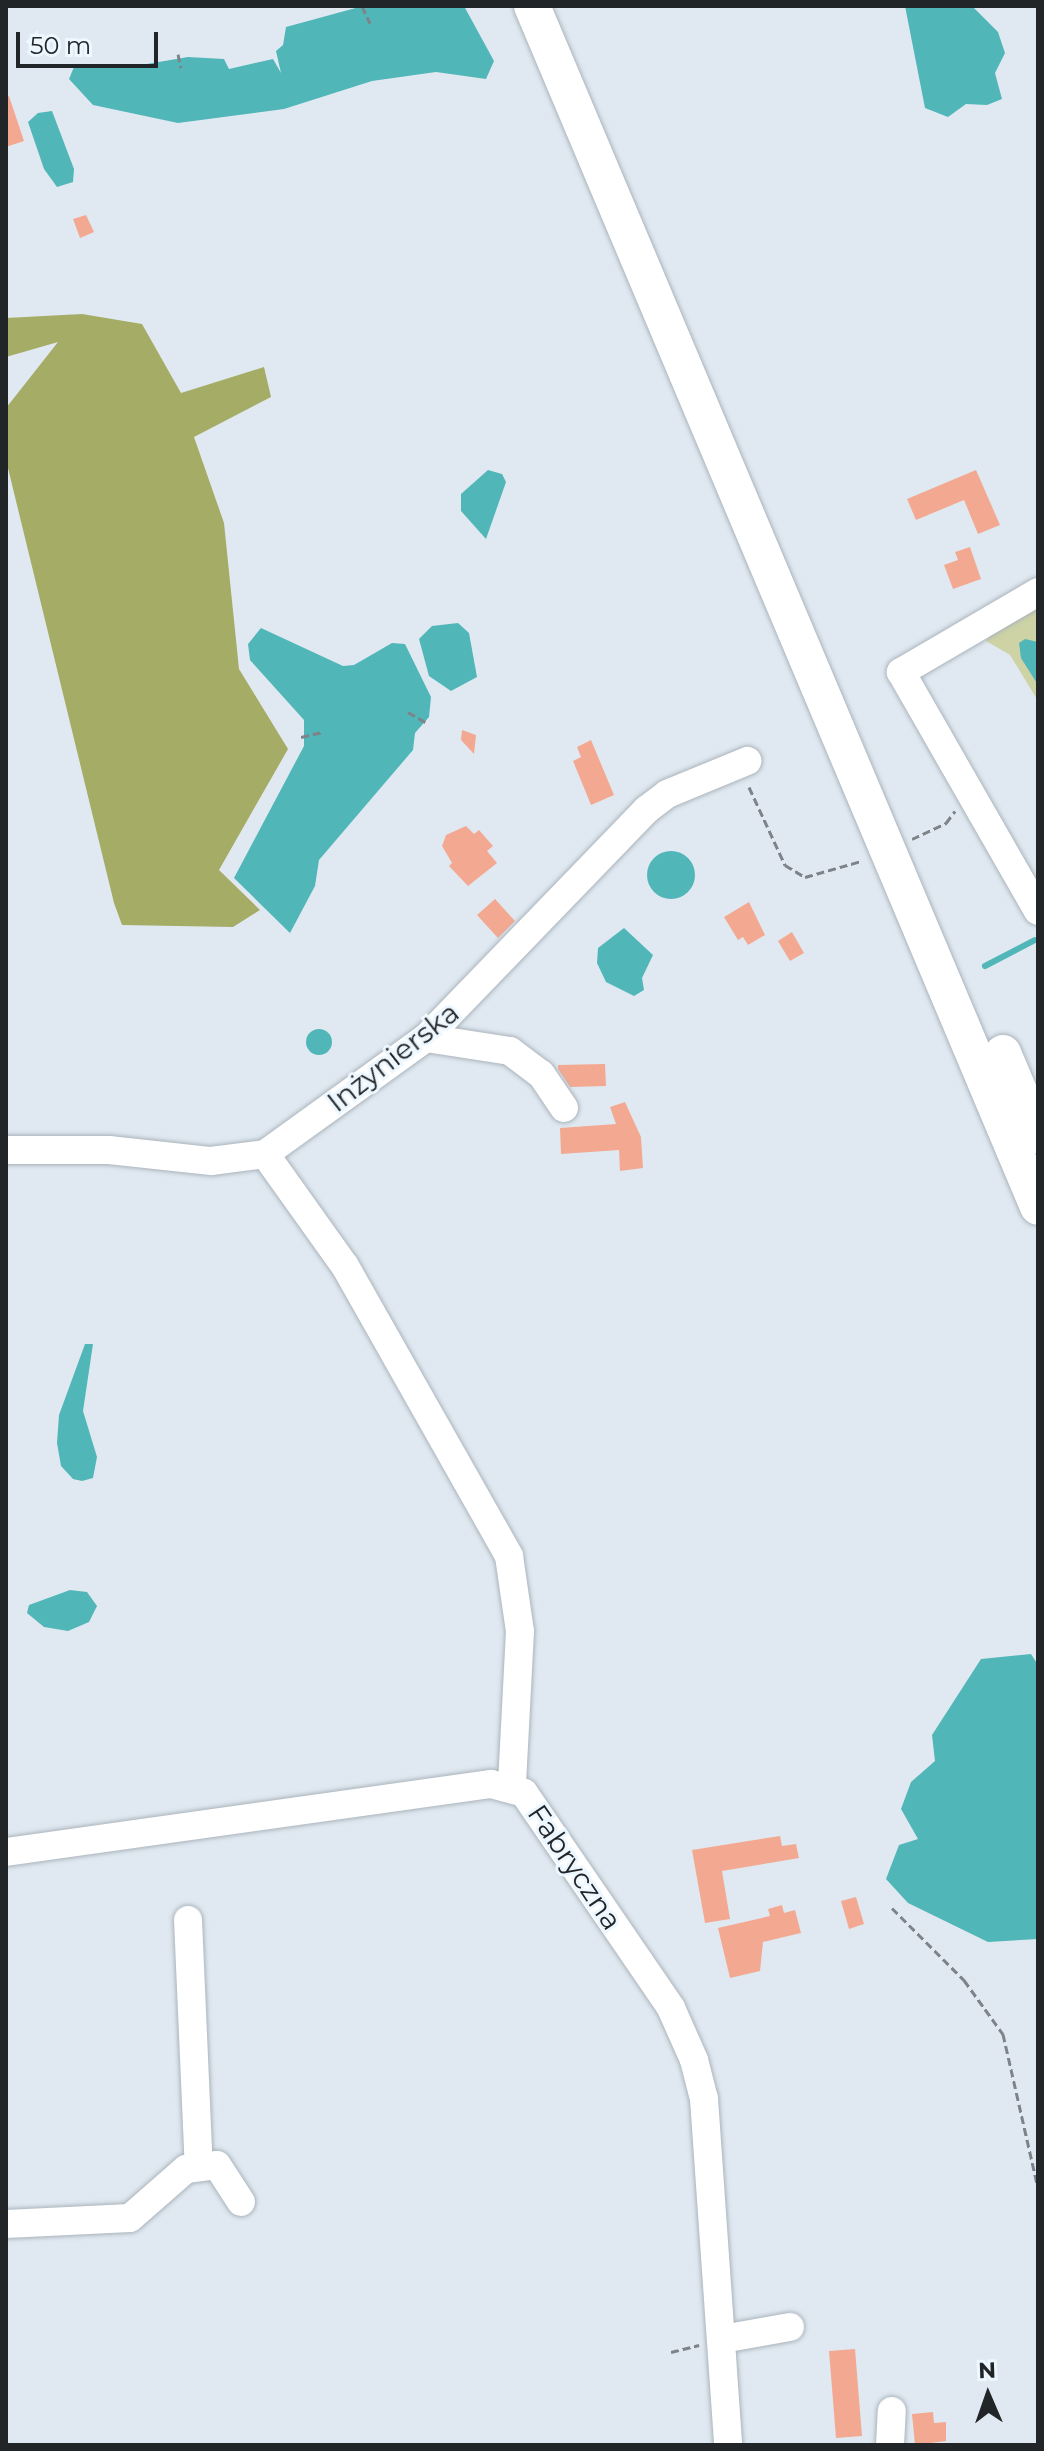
<!DOCTYPE html>
<meta charset="utf-8">
<style>
body{margin:0}
#map{position:relative;width:1044px;height:2451px;overflow:hidden;background:#e0e9f1;font-family:Montserrat,sans-serif}
div>[style]{position:absolute}
.green>*{inset:0;background:#ced3a5}
.forest>*{inset:0;background:#a5ac65}
.water>*{inset:0;background:#51b6b8}
.round{border-radius:50%}
.stream>*{height:6px;margin:-3px;padding:0 3px;transform-origin:3px;border-radius:3px;background:#51b6b8}
.building>*{inset:0;background:#f3a991}
.path>*{height:3px;margin-top:-1.5px;transform-origin:0;background:repeating-linear-gradient(90deg,#7d8389 0 8px,transparent 0 12px)}
.roads{filter:drop-shadow(0 0 2px #abb4bc) drop-shadow(0 0 2px #abb4bc)}
.minor>*{height:28px;margin:-14px;padding:0 14px;transform-origin:14px;border-radius:14px;background:#fff}
.major>*{height:36px;margin:-18px;padding:0 18px;transform-origin:18px;border-radius:18px;background:#fff}
span{translate:-50% -50%;white-space:nowrap;text-align:center;line-height:1.15;-webkit-text-stroke:6px #edf7ff;paint-order:stroke}
.street-label{font-size:28px;color:#222528}
.frame{position:absolute;inset:0;border:8px solid #222528;pointer-events:none}
.north{position:absolute;left:948px;top:2355px;width:80px;height:80px;-webkit-text-stroke:6px #edf7ff;paint-order:stroke;rotate:358deg;font-size:22px;font-weight:700;line-height:32px;text-align:center;color:#222528}
.north::after{content:'';display:block;margin:auto;width:28px;height:36px;background:#222528;clip-path:polygon(50% 0,100% 100%,50% 72%,0 100%)}
.scale{position:absolute;left:16px;top:32px;width:142px;height:36px;box-sizing:border-box;border:4px solid #222528;border-top:0;padding-left:10px;font-size:24px;line-height:28px;white-space:nowrap;color:#222528;-webkit-text-stroke:6px #edf7ff;paint-order:stroke}
</style>
<div id="map">
<div class="green">
<div style="clip-path:polygon(1038px 603px,1038px 701px,1010px 655px,986px 641px,998px 625px)"></div>
</div>
<div class="forest">
<div style="clip-path:polygon(82px 314px,142px 324px,181px 393px,264px 367px,271px 397px,194px 437px,224px 523px,239px 669px,288px 749px,219px 870px,260px 910px,233px 927px,122px 925px,114px 903px,6px 460px,6px 408px,58px 342px,6px 357px,6px 318px)"></div>
</div>
<div class="water">
<div style="clip-path:polygon(363px 6px,464px 6px,494px 61px,486px 79px,436px 72px,372px 81px,284px 109px,178px 123px,93px 105px,69px 79px,74px 67px,141px 65px,188px 57px,224px 59px,229px 69px,273px 59px,281px 73px,276px 51px,283px 45px,286px 27px)"></div>
<div style="clip-path:polygon(905px 6px,974px 8px,998px 32px,1005px 53px,995px 73px,1002px 99px,987px 105px,966px 104px,948px 117px,925px 108px)"></div>
<div style="clip-path:polygon(52px 111px,74px 169px,73px 182px,57px 187px,44px 169px,28px 122px,38px 113px)"></div>
<div style="clip-path:polygon(488px 470px,502px 474px,506px 482px,486px 539px,461px 511px,461px 494px)"></div>
<div style="clip-path:polygon(458px 623px,469px 633px,477px 677px,451px 691px,429px 676px,419px 639px,432px 626px)"></div>
<div style="clip-path:polygon(261px 628px,343px 666px,354px 665px,392px 643px,405px 644px,431px 697px,429px 717px,415px 733px,413px 750px,319px 860px,315px 886px,290px 933px,234px 878px,304px 746px,304px 720px,250px 660px,248px 644px)"></div>
<div style="clip-path:polygon(1025px 639px,1038px 642px,1038px 685px,1021px 658px,1019px 643px)"></div>
<div class="round" style="left:647px;top:851px;width:48px;height:48px"></div>
<div style="clip-path:polygon(624px 928px,653px 955px,642px 978px,644px 990px,634px 996px,606px 982px,597px 963px,598px 948px)"></div>
<div class="round" style="left:306px;top:1029px;width:26px;height:26px"></div>
<div style="clip-path:polygon(85px 1344px,93px 1344px,83px 1411px,97px 1457px,93px 1478px,82px 1481px,73px 1479px,61px 1466px,57px 1443px,59px 1415px)"></div>
<div style="clip-path:polygon(70px 1590px,87px 1592px,97px 1606px,89px 1622px,68px 1631px,44px 1627px,27px 1613px,29px 1605px)"></div>
<div style="clip-path:polygon(1031px 1654px,1038px 1665px,1038px 1939px,988px 1942px,908px 1903px,886px 1879px,899px 1845px,918px 1839px,901px 1809px,911px 1782px,935px 1761px,932px 1735px,981px 1659px)"></div>
</div>
<div class="stream">
<div style="left:985px;top:966px;width:56px;rotate:-27.5deg"></div>
</div>
<div class="building">
<div style="clip-path:polygon(9px 96px,24px 141px,6px 147px,6px 97px)"></div>
<div style="clip-path:polygon(86px 215px,94px 232px,80px 238px,73px 219px)"></div>
<div style="clip-path:polygon(976px 470px,1000px 525px,978px 534px,964px 500px,916px 520px,907px 499px)"></div>
<div style="clip-path:polygon(970px 547px,981px 579px,953px 589px,944px 565px,958px 560px,955px 552px)"></div>
<div style="clip-path:polygon(462px 730px,476px 735px,474px 754px,461px 740px)"></div>
<div style="clip-path:polygon(591px 740px,614px 795px,591px 805px,573px 761px,581px 757px,577px 747px)"></div>
<div style="clip-path:polygon(466px 826px,474px 834px,479px 830px,493px 846px,487px 851px,497px 863px,468px 886px,449px 866px,452px 863px,442px 846px,446px 835px)"></div>
<div style="clip-path:polygon(495px 899px,515px 921px,498px 938px,477px 915px)"></div>
<div style="clip-path:polygon(749px 902px,765px 935px,748px 945px,743px 937px,738px 940px,724px 917px)"></div>
<div style="clip-path:polygon(792px 932px,804px 953px,790px 961px,778px 941px)"></div>
<div style="clip-path:polygon(605px 1064px,606px 1086px,570px 1087px,558px 1069px,558px 1065px)"></div>
<div style="clip-path:polygon(625px 1102px,641px 1137px,643px 1168px,620px 1171px,619px 1150px,561px 1154px,560px 1128px,616px 1124px,610px 1107px)"></div>
<div style="clip-path:polygon(780px 1836px,782px 1846px,796px 1844px,799px 1858px,722px 1871px,730px 1919px,705px 1923px,692px 1850px)"></div>
<div style="clip-path:polygon(856px 1897px,864px 1924px,849px 1929px,841px 1901px)"></div>
<div style="clip-path:polygon(782px 1905px,784px 1913px,795px 1910px,801px 1933px,763px 1942px,760px 1971px,730px 1978px,718px 1928px,770px 1916px,768px 1909px)"></div>
<div style="clip-path:polygon(855px 2349px,862px 2436px,836px 2438px,829px 2351px)"></div>
<div style="clip-path:polygon(933px 2412px,934px 2423px,946px 2422px,946px 2441px,915px 2445px,912px 2414px)"></div>
</div>
<div class="path">
<div style="left:362px;top:6px;width:19px;rotate:65deg"></div>
<div style="left:178px;top:54px;width:14px;rotate:78deg"></div>
<div style="left:408px;top:712px;width:22px;rotate:30deg"></div>
<div style="left:301px;top:737px;width:23px;rotate:-13deg"></div>
<div style="left:749px;top:787px;width:86px;rotate:65.2deg"></div>
<div style="left:785px;top:865px;width:23px;rotate:31deg"></div>
<div style="left:805px;top:877px;width:58px;rotate:-15.9deg"></div>
<div style="left:912px;top:839px;width:38px;rotate:-25deg"></div>
<div style="left:946px;top:823px;width:15px;rotate:-53deg"></div>
<div style="left:892px;top:1908px;width:102px;rotate:45deg"></div>
<div style="left:964px;top:1980px;width:67px;rotate:54.2deg"></div>
<div style="left:1003px;top:2034px;width:158px;rotate:77.2deg"></div>
<div style="left:671px;top:2352px;width:29px;rotate:-14deg"></div>
</div>
<div class="roads">
<div class="minor">
<div style="left:1038px;top:592px;width:159px;rotate:149.7deg"></div>
<div style="left:901px;top:672px;width:275px;rotate:60.2deg"></div>
<div style="left:426px;top:1038px;width:85px;rotate:8.8deg"></div>
<div style="left:510px;top:1051px;width:39px;rotate:37deg"></div>
<div style="left:541px;top:1074px;width:41px;rotate:55.9deg"></div>
<div style="left:6px;top:1150px;width:103px"></div>
<div style="left:109px;top:1150px;width:103px;rotate:6.2deg"></div>
<div style="left:211px;top:1161px;width:54px;rotate:-7.4deg"></div>
<div style="left:265px;top:1154px;width:198px;rotate:-35.8deg"></div>
<div style="left:426px;top:1038px;width:317px;rotate:-46deg"></div>
<div style="left:646px;top:810px;width:26px;rotate:-37deg"></div>
<div style="left:667px;top:794px;width:87px;rotate:-22.4deg"></div>
<div style="left:265px;top:1154px;width:138px;rotate:54.5deg"></div>
<div style="left:345px;top:1266px;width:333px;rotate:60.5deg"></div>
<div style="left:509px;top:1556px;width:76px;rotate:81.7deg"></div>
<div style="left:520px;top:1631px;width:155px;rotate:93deg"></div>
<div style="left:6px;top:1852px;width:490px;rotate:-8deg"></div>
<div style="left:491px;top:1784px;width:34px;rotate:15deg"></div>
<div style="left:524px;top:1793px;width:260px;rotate:55.6deg"></div>
<div style="left:671px;top:2008px;width:57px;rotate:66.1deg"></div>
<div style="left:694px;top:2060px;width:40px;rotate:75.6deg"></div>
<div style="left:704px;top:2099px;width:347px;rotate:86deg"></div>
<div style="left:188px;top:1920px;width:247px;rotate:87.5deg"></div>
<div style="left:6px;top:2224px;width:124px;rotate:-2.8deg"></div>
<div style="left:130px;top:2218px;width:74px;rotate:-41.2deg"></div>
<div style="left:186px;top:2169px;width:31px;rotate:-7deg"></div>
<div style="left:217px;top:2165px;width:44px;rotate:57deg"></div>
<div style="left:722px;top:2339px;width:69px;rotate:-10deg"></div>
<div style="left:890px;top:2445px;width:34px;rotate:-87deg"></div>
</div>
<div class="major">
<div style="left:532px;top:6px;width:1303px;rotate:67.15deg"></div>
<div style="left:1003px;top:1053px;width:90px;rotate:67.1deg"></div>
</div>
</div>
<div class="street-label">
<span style="left:393px;top:1057px;rotate:-38deg">Inżynierska</span>
<span style="left:575px;top:1867px;rotate:56deg">Fabryczna</span>
</div>
<div class="frame"></div>
<div class="north">N</div>
<div class="scale">50 m</div>
</div>
